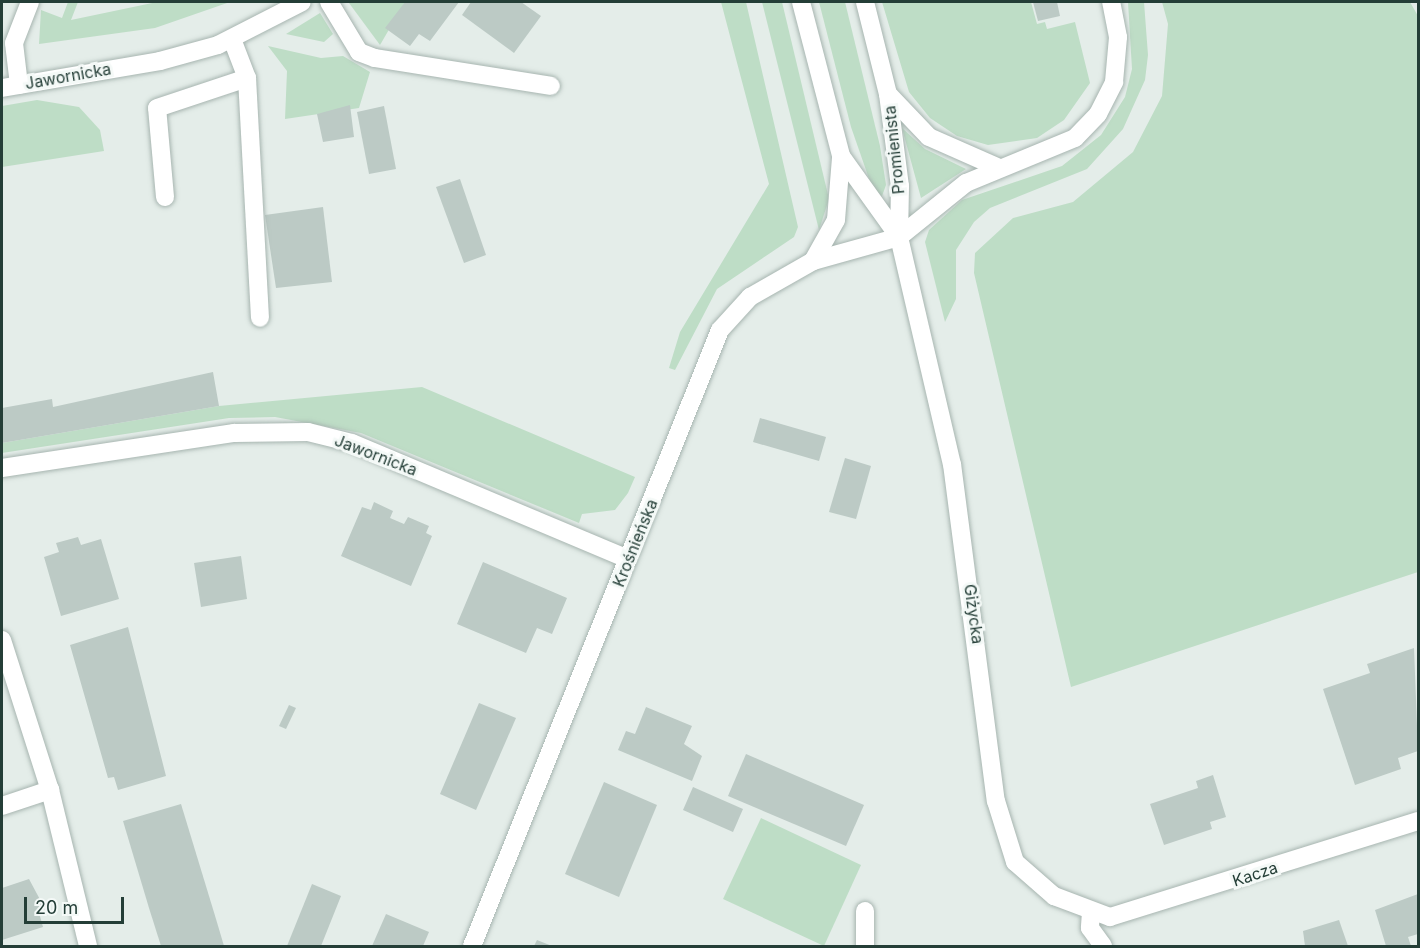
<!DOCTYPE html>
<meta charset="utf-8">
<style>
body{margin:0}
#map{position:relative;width:1420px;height:948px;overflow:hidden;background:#e4ede9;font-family:Inter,sans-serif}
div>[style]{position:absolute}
.green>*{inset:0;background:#beddc6}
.building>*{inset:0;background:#bccac5}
.roads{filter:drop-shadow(0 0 2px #a7b5b0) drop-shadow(0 0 2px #a7b5b0)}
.minor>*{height:18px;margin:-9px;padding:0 9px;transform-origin:9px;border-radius:9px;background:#fff}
span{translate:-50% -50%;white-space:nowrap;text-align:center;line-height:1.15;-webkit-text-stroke:6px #f4f9f7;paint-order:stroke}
.street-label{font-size:16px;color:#243e37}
.frame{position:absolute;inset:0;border:3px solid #243e37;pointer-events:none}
.scale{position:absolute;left:24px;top:897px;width:100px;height:27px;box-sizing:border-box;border:3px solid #243e37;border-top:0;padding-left:8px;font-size:18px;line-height:21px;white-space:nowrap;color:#243e37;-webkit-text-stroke:4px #f4f9f7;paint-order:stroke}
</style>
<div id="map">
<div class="green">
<div style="clip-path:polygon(68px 2px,78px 2px,71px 20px,157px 2px,230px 2px,155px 28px,39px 44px,41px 10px,62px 18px)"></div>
<div style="clip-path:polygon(405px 2px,380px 45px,349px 3px,349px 2px)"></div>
<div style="clip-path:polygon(721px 2px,746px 2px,798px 227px,794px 237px,717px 289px,675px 370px,669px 368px,680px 332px,769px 184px)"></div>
<div style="clip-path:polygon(762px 2px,782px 2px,829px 199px,819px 230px)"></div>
<div style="clip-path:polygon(819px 2px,845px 2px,880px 146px,886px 185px,882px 196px,874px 193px,851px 127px)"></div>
<div style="clip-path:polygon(882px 2px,1031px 2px,1037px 24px,1045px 22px,1047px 29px,1075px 22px,1090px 83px,1064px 120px,1037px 138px,988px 145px,957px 136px,930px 118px,909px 92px)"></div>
<div style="clip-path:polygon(1128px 2px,1144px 2px,1148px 55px,1145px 80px,1123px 129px,1087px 169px,990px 208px,974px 222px,956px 250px,956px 299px,945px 322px,925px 242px,929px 230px,962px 200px,1062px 166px,1101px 135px,1125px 97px,1132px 69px)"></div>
<div style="clip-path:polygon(1162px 2px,1410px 2px,1418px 16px,1418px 572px,1071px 687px,974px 273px,975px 253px,1013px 218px,1073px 202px,1133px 152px,1162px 96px,1168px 24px)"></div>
<div style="clip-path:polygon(320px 13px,333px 34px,324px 42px,286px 34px)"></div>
<div style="clip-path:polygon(268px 46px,321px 58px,343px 56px,370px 72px,359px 108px,285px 119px,287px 71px)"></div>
<div style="clip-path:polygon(37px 100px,79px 107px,100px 130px,104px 151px,2px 167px,2px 106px)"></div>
<div style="clip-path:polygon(902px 128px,925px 149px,966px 169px,921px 198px)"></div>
<div style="clip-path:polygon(422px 387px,635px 477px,628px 493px,615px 510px,582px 514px,579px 523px,361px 433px,275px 417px,229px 418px,2px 453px,2px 443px,219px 406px)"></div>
<div style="clip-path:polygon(761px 818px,861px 865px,824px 946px,723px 899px)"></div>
</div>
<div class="building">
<div style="clip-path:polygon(405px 2px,459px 2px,430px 41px,419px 34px,410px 46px,385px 28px)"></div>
<div style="clip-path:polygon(471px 2px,521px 2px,541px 16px,514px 53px,462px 15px)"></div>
<div style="clip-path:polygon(1033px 2px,1057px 2px,1060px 16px,1038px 21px)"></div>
<div style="clip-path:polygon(350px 105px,354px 137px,323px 142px,317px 114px)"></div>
<div style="clip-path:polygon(384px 106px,396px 169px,369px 174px,357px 112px)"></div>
<div style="clip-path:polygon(460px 179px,486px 255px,464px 263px,436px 187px)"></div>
<div style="clip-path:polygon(323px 207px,332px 282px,276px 288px,265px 215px)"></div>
<div style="clip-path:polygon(213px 372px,219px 406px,2px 443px,2px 408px,52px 399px,53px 407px)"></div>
<div style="clip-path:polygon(760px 418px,826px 437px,819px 461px,753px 442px)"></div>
<div style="clip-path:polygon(845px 458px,871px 466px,856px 519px,829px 512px)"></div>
<div style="clip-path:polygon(374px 502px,393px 511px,390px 518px,404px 524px,408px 517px,429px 526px,426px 533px,432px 536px,411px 586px,341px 556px,362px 507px,371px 510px)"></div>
<div style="clip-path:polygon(78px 537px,81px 545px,101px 539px,119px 599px,61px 616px,44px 557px,59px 552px,56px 543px)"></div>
<div style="clip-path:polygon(241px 556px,247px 599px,201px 607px,194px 563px)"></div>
<div style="clip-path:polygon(483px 562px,567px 598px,552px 634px,537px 628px,526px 653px,457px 624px)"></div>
<div style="clip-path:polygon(128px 627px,166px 776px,118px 790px,114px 777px,108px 778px,70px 645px)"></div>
<div style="clip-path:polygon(1414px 648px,1418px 751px,1398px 758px,1401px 769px,1355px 785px,1323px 689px,1370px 673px,1367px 664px)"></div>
<div style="clip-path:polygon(479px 703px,516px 718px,476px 810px,440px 794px)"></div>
<div style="clip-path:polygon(289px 705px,296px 708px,286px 729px,279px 726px)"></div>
<div style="clip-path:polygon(646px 707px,692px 726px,684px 744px,702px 756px,692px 781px,618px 750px,626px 731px,635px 734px)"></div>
<div style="clip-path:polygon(746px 754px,864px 805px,846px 846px,728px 796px)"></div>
<div style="clip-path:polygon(1213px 775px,1226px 817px,1210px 822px,1212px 829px,1164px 845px,1150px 804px,1198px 788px,1196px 781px)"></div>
<div style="clip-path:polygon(604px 782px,657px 805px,619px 897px,565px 874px)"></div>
<div style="clip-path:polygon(693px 787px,743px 809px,733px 832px,683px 810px)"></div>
<div style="clip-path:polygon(181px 804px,216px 919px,224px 946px,161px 946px,149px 908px,123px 821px)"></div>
<div style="clip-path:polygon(29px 879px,44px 907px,38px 909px,43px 927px,2px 940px,2px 888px)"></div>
<div style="clip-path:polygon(312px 884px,341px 896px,321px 946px,287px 946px)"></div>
<div style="clip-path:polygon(1418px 894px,1418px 934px,1408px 937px,1411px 946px,1386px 946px,1375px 910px)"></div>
<div style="clip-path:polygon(386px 914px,429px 932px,423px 946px,372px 946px)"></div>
<div style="clip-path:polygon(1339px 920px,1348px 946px,1305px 946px,1303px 931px)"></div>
<div style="clip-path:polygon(537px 940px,552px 946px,534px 946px)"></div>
</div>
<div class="roads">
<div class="minor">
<div style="left:329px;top:2px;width:58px;rotate:59deg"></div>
<div style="left:359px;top:52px;width:17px;rotate:21deg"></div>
<div style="left:375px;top:58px;width:178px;rotate:9deg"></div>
<div style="left:801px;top:2px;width:159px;rotate:75.4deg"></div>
<div style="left:841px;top:156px;width:100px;rotate:54.4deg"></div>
<div style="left:865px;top:2px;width:95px;rotate:76deg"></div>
<div style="left:888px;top:94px;width:93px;rotate:82.6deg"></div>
<div style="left:900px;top:186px;width:51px;rotate:91.1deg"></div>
<div style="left:899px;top:237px;width:233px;rotate:76.9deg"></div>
<div style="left:952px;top:464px;width:340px;rotate:82.6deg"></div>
<div style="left:996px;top:801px;width:64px;rotate:72.7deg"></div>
<div style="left:1015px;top:862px;width:52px;rotate:41.1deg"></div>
<div style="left:1054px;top:896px;width:60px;rotate:20.6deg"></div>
<div style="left:1110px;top:917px;width:323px;rotate:-17.3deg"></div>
<div style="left:232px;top:39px;width:42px;rotate:69deg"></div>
<div style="left:247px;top:78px;width:240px;rotate:86.9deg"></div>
<div style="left:19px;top:85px;width:42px;rotate:-96.8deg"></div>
<div style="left:14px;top:43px;width:44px;rotate:-68.7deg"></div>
<div style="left:2px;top:88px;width:160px;rotate:-9.7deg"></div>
<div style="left:160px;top:61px;width:60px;rotate:-15.4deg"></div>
<div style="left:218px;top:45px;width:94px;rotate:-27.1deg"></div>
<div style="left:888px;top:94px;width:59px;rotate:46.4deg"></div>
<div style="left:929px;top:137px;width:74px;rotate:23.8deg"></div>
<div style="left:165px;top:197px;width:89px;rotate:-95.1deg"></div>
<div style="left:157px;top:108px;width:95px;rotate:-18.4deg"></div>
<div style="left:813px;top:261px;width:47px;rotate:-60.7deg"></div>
<div style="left:836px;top:220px;width:62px;rotate:-85.4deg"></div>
<div style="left:2px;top:468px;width:235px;rotate:-8.6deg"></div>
<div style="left:234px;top:433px;width:74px;rotate:-0.8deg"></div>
<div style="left:308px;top:432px;width:45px;rotate:14deg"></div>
<div style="left:352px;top:443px;width:299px;rotate:22.8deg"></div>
<div style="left:2px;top:640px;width:157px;rotate:72.3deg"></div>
<div style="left:2px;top:806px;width:51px;rotate:-18.4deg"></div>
<div style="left:50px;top:790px;width:161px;rotate:76.3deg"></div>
<div style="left:865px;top:911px;width:35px;rotate:90deg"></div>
<div style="left:1091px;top:912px;width:16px;rotate:94deg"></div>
<div style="left:1090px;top:928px;width:22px;rotate:54deg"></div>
<div style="left:472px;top:946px;width:664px;rotate:-68.07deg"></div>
<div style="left:720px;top:330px;width:45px;rotate:-47.7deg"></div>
<div style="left:750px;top:297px;width:73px;rotate:-29.7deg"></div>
<div style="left:813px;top:261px;width:89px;rotate:-15.6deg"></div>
<div style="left:899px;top:237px;width:86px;rotate:-38.9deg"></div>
<div style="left:966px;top:183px;width:118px;rotate:-22.4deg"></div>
<div style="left:1075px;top:138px;width:33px;rotate:-46deg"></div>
<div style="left:1098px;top:114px;width:36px;rotate:-63deg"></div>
<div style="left:1114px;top:82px;width:45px;rotate:-84.9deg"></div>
<div style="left:1118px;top:37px;width:36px;rotate:-101deg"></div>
</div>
</div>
<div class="street-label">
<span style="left:68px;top:76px;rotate:-10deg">Jawornicka</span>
<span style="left:894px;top:150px;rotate:-96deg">Promienista</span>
<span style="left:376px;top:455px;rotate:21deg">Jawornicka</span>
<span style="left:635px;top:543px;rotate:-68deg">Krośnieńska</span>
<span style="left:974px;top:614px;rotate:82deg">Giżycka</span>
<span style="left:1255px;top:874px;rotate:-18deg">Kacza</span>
</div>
<div class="frame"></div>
<div class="scale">20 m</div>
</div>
